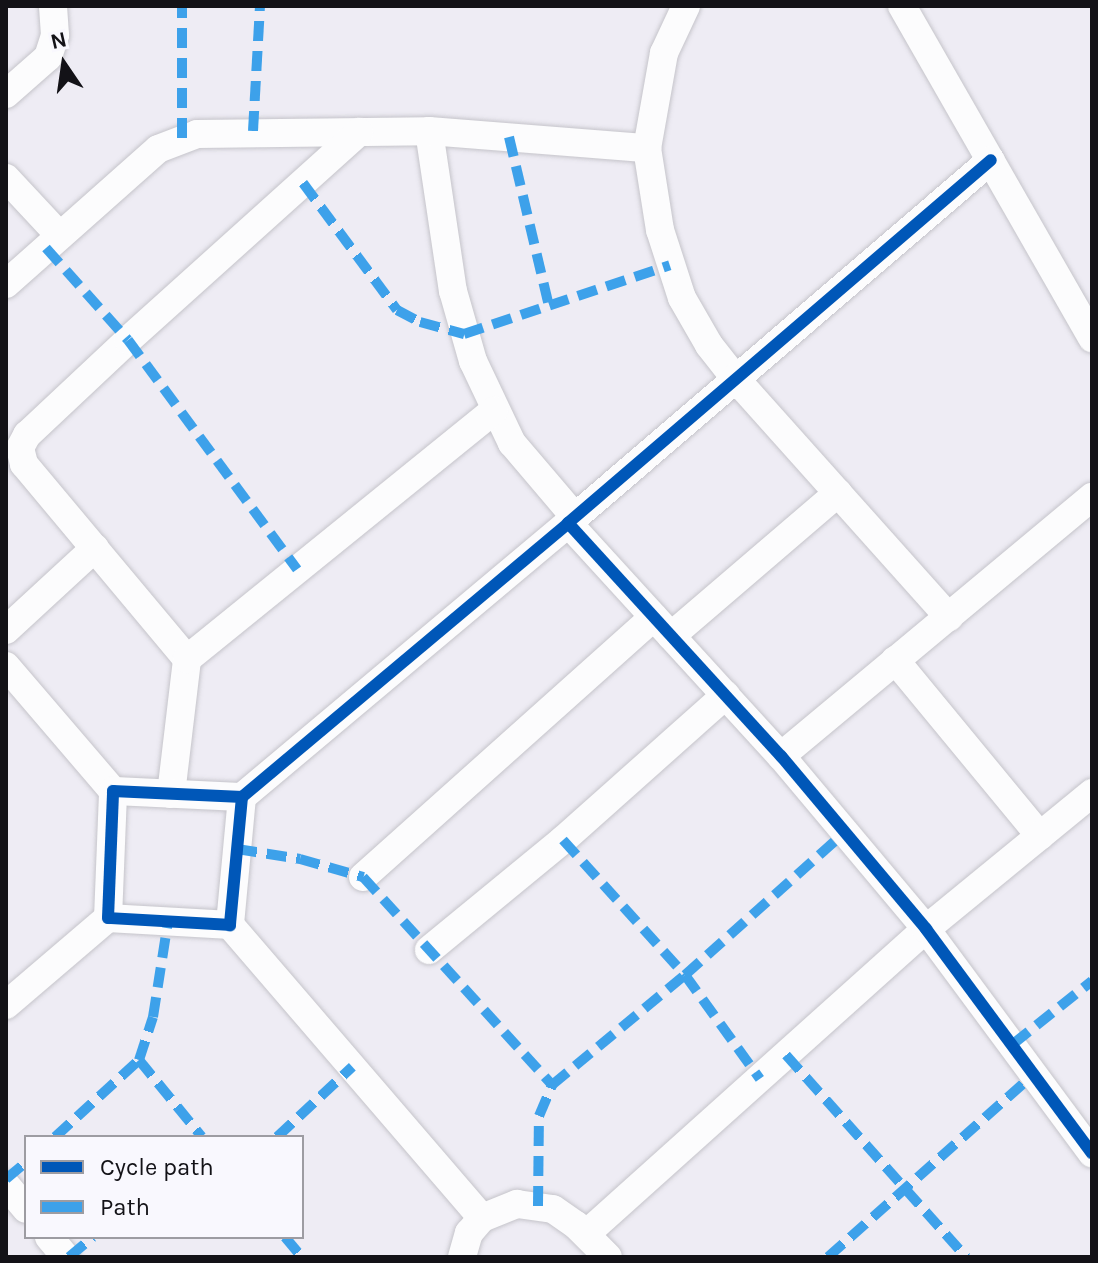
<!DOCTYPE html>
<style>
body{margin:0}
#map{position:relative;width:1098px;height:1263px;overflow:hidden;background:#eeecf4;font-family:Karla,sans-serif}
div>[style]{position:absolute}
.roads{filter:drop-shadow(0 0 2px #c5c4ca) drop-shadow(0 0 2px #c5c4ca)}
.minor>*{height:28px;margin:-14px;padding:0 14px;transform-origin:14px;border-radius:14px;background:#fcfcfd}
.quiet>*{height:10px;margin-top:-5px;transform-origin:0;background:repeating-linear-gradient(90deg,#3da1ea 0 20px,transparent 0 30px)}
.cycleway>*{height:12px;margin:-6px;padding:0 6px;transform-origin:6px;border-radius:6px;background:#0057b8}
span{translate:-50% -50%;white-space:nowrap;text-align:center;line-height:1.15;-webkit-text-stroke:6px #f9f8fe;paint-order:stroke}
.frame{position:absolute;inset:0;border:8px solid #131217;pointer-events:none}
.legend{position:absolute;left:24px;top:1135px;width:280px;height:104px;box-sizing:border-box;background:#f9f8fe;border:2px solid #9d9ca2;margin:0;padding:10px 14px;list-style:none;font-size:24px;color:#131217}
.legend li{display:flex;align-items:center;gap:16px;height:40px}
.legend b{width:40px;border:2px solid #9d9ca2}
.north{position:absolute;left:24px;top:24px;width:80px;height:80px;-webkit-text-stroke:6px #f9f8fe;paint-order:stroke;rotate:347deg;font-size:22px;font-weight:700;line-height:32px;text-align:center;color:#131217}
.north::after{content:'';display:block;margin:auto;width:28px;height:36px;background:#131217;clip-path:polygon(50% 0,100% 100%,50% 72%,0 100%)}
</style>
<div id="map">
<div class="roads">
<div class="minor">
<div style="left:686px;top:6px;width:52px;rotate:115.1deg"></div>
<div style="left:664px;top:53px;width:97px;rotate:100.1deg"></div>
<div style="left:647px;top:148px;width:83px;rotate:81deg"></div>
<div style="left:660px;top:230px;width:71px;rotate:72.1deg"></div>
<div style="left:682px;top:298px;width:54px;rotate:60.1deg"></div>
<div style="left:709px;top:345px;width:42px;rotate:51.8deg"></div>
<div style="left:735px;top:378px;width:321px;rotate:48.2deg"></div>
<div style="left:902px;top:6px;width:383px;rotate:60.2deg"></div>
<div style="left:6px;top:94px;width:56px;rotate:-41.4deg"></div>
<div style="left:48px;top:57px;width:23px;rotate:-72deg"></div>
<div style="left:55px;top:35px;width:29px;rotate:-94deg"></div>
<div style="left:429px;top:131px;width:162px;rotate:81.5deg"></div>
<div style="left:453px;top:291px;width:73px;rotate:74.1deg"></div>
<div style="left:473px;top:361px;width:91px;rotate:64.6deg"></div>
<div style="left:512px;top:443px;width:97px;rotate:49.6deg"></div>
<div style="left:6px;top:178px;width:79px;rotate:47deg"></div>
<div style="left:6px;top:284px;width:203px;rotate:-41.6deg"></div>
<div style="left:158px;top:149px;width:42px;rotate:-21deg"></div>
<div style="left:197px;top:134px;width:232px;rotate:-0.7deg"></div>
<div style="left:429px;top:131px;width:219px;rotate:4.5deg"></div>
<div style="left:568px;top:523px;width:316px;rotate:47.6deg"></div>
<div style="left:781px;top:756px;width:226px;rotate:50deg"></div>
<div style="left:926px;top:929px;width:279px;rotate:53.5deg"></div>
<div style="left:6px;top:630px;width:121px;rotate:-42.7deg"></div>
<div style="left:671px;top:636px;width:220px;rotate:-40.6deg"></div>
<div style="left:187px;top:659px;width:254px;rotate:-129.9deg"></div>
<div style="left:24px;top:464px;width:16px;rotate:-104deg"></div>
<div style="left:20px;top:448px;width:15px;rotate:-62deg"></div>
<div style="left:27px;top:435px;width:139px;rotate:-43.2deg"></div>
<div style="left:128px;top:340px;width:311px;rotate:-42deg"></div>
<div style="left:895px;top:660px;width:228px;rotate:50.5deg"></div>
<div style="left:6px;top:666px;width:165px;rotate:49.4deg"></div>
<div style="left:781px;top:756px;width:405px;rotate:-39.8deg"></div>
<div style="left:171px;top:794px;width:136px;rotate:-83.2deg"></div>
<div style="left:187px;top:659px;width:395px;rotate:-39deg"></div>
<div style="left:242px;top:797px;width:129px;rotate:95.4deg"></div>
<div style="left:230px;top:925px;width:122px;rotate:-176.7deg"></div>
<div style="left:108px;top:918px;width:127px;rotate:-87.7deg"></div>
<div style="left:113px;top:791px;width:129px;rotate:2.7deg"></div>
<div style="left:242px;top:797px;width:426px;rotate:-40deg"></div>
<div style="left:568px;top:523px;width:557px;rotate:-40.63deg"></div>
<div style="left:363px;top:877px;width:390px;rotate:-41.8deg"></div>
<div style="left:230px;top:925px;width:386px;rotate:49.3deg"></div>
<div style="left:429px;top:950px;width:173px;rotate:-39.4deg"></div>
<div style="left:563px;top:840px;width:218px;rotate:-41.7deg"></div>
<div style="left:6px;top:1005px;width:134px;rotate:-40.5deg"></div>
<div style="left:6px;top:1185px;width:31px;rotate:50deg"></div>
<div style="left:586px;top:1234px;width:457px;rotate:-41.9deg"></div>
<div style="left:926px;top:929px;width:215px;rotate:-39.3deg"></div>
<div style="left:49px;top:1237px;width:26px;rotate:50deg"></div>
<div style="left:462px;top:1257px;width:25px;rotate:-74deg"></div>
<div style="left:469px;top:1233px;width:20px;rotate:-49deg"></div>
<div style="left:482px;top:1218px;width:38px;rotate:-22deg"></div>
<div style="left:517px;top:1204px;width:36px;rotate:8deg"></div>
<div style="left:553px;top:1209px;width:28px;rotate:35deg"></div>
<div style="left:576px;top:1225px;width:45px;rotate:45deg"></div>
</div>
</div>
<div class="quiet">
<div style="left:253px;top:131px;width:125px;rotate:-86.8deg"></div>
<div style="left:509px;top:137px;width:174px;rotate:76.7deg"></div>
<div style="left:182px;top:138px;width:132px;rotate:-90deg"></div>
<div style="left:303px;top:183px;width:158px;rotate:53.5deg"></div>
<div style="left:397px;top:310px;width:26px;rotate:28deg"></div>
<div style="left:420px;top:322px;width:46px;rotate:15.3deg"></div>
<div style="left:464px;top:334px;width:217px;rotate:-18.5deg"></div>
<div style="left:46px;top:248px;width:123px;rotate:48.3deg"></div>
<div style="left:128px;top:340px;width:285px;rotate:53.6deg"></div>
<div style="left:563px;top:840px;width:182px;rotate:47.9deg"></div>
<div style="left:685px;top:975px;width:128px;rotate:54.2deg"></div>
<div style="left:237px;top:849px;width:64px;rotate:9deg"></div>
<div style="left:300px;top:859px;width:66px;rotate:15.9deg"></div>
<div style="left:363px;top:877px;width:281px;rotate:47.7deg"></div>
<div style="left:1013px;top:1044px;width:101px;rotate:-38.6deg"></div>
<div style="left:786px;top:1055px;width:271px;rotate:48.3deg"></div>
<div style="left:139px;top:1060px;width:99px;rotate:50.7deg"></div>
<div style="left:55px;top:1137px;width:114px;rotate:-42.5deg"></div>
<div style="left:139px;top:1060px;width:45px;rotate:-72deg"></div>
<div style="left:153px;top:1017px;width:97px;rotate:-81.1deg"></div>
<div style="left:277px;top:1137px;width:103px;rotate:-43deg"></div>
<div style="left:6px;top:1179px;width:26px;rotate:-40deg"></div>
<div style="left:538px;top:1206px;width:90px;rotate:-89.4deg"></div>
<div style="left:539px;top:1116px;width:34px;rotate:-67deg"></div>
<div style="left:552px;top:1085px;width:173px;rotate:-39.6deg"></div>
<div style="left:685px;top:975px;width:215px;rotate:-41.8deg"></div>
<div style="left:285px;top:1237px;width:26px;rotate:50deg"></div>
<div style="left:69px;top:1257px;width:31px;rotate:-40deg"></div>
<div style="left:828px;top:1257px;width:277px;rotate:-41.6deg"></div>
</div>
<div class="cycleway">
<div style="left:568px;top:523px;width:316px;rotate:47.6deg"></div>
<div style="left:781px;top:756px;width:226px;rotate:50deg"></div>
<div style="left:926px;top:929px;width:279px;rotate:53.5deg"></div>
<div style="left:242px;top:797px;width:129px;rotate:95.4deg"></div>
<div style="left:230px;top:925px;width:122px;rotate:-176.7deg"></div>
<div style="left:108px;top:918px;width:127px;rotate:-87.7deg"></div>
<div style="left:113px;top:791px;width:129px;rotate:2.7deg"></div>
<div style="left:242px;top:797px;width:426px;rotate:-40deg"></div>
<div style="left:568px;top:523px;width:557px;rotate:-40.63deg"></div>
</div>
<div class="frame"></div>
<ul class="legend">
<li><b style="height:10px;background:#0057b8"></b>Cycle path</li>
<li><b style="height:10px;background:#3da1ea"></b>Path</li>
</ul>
<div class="north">N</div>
</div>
